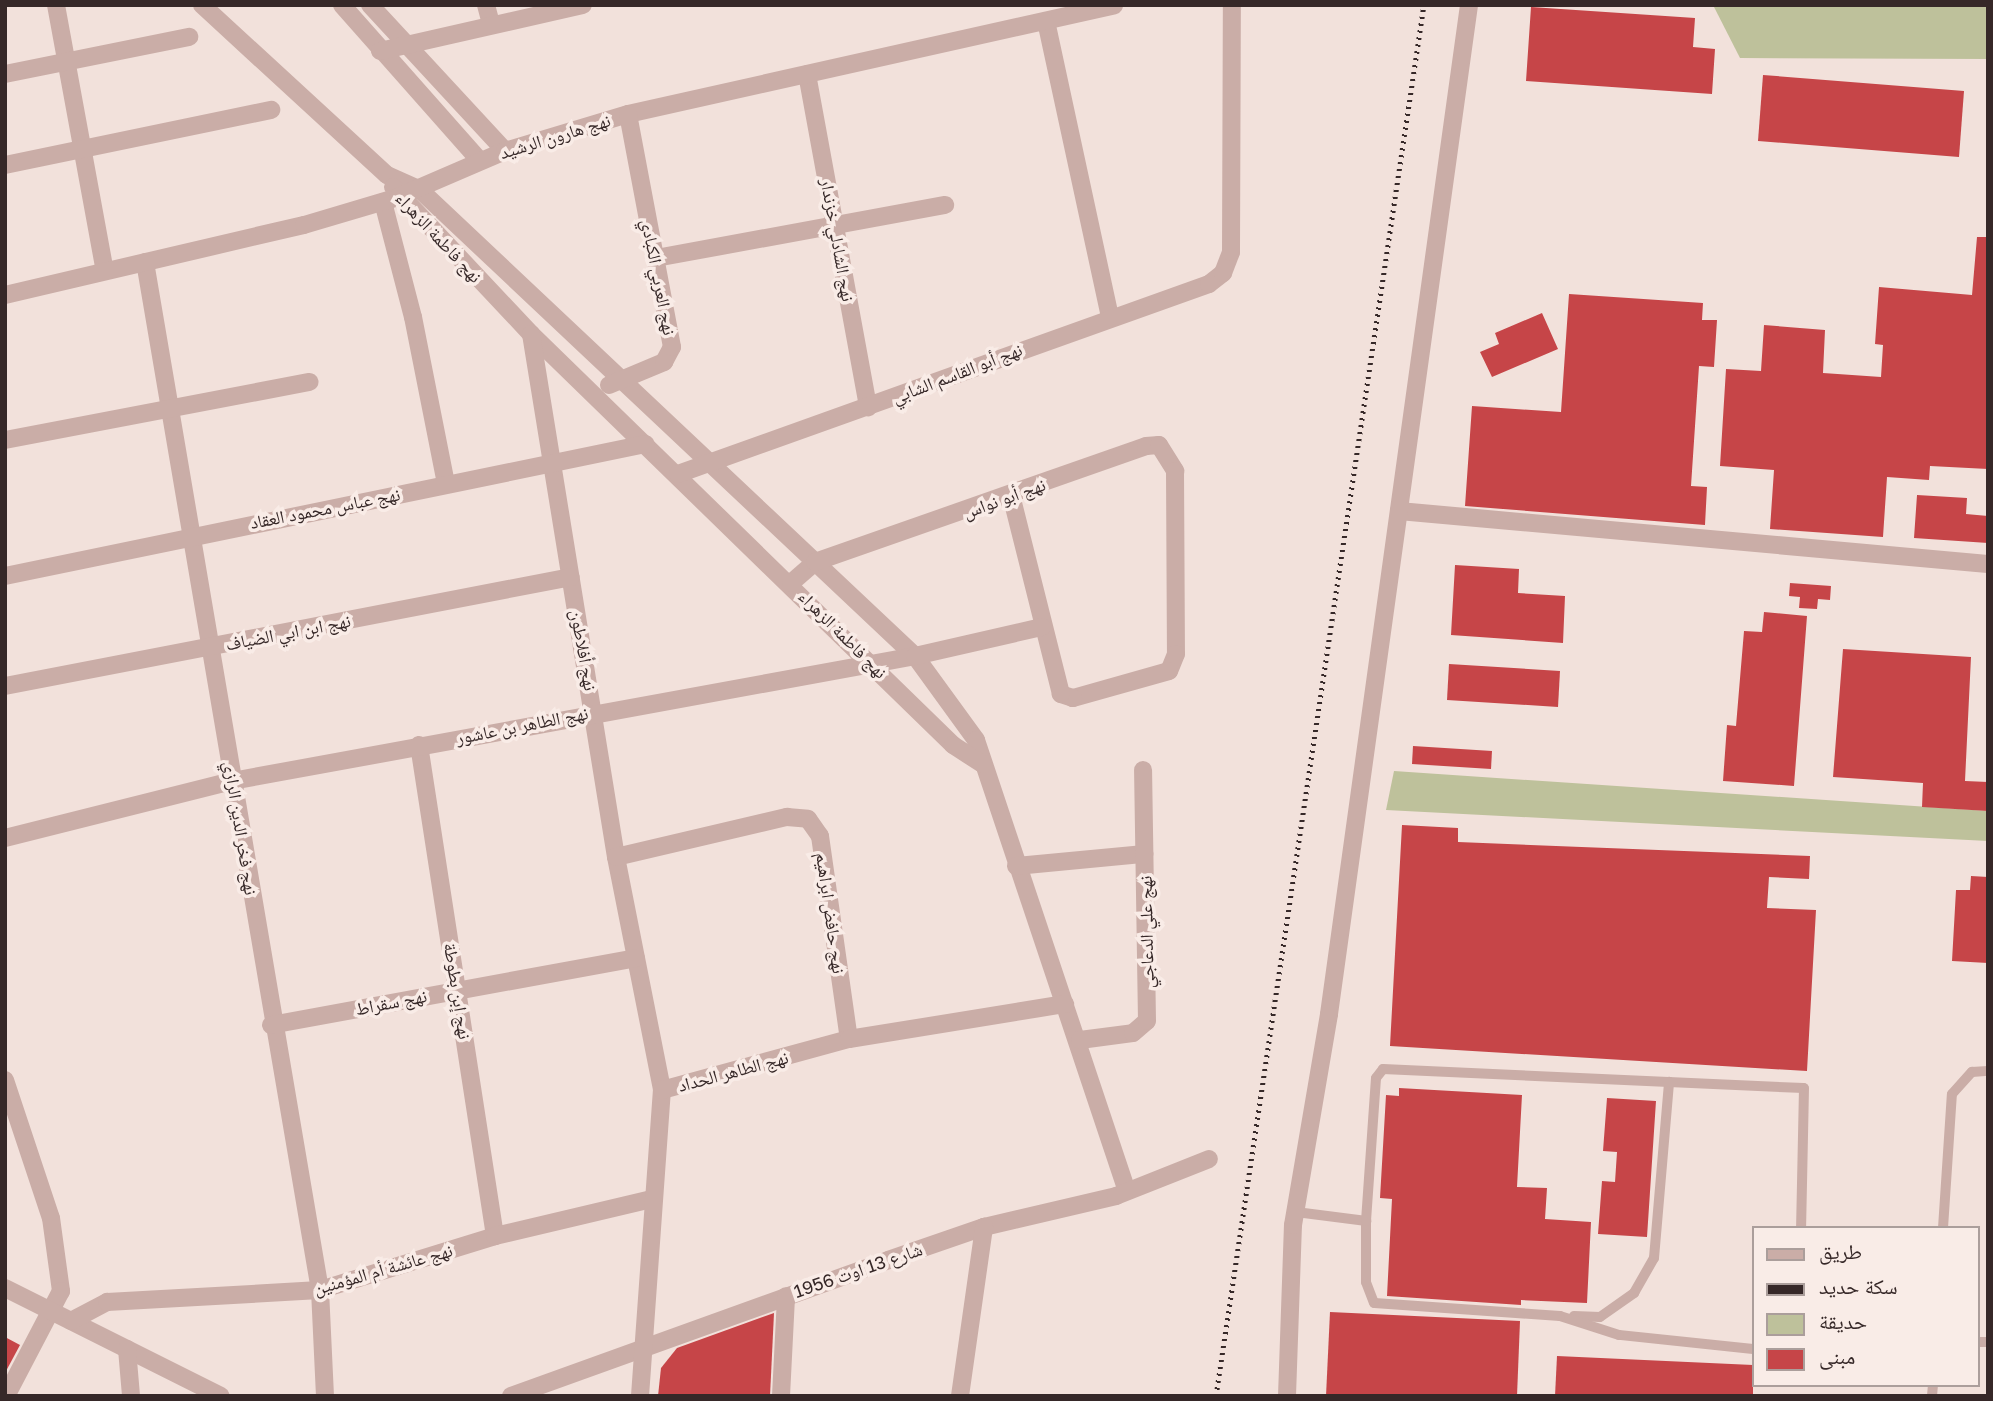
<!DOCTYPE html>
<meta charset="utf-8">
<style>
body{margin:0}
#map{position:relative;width:1993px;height:1401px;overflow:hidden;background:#f2e1db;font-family:"Golos Text","Noto Naskh Arabic",sans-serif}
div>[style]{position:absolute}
.green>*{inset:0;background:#bec19b}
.building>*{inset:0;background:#c64548}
.lane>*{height:10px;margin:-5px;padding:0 5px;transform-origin:5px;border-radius:5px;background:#caada7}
.street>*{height:18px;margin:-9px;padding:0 9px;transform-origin:9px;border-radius:9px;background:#caada7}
.rail>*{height:5px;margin-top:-2.5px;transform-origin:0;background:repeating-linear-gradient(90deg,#362828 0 2px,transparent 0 7px)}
span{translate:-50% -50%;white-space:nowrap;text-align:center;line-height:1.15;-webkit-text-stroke:7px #f9ece7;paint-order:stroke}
.street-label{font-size:18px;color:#362828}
.frame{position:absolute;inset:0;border:7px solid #362828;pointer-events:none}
.legend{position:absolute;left:1752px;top:1226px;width:228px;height:161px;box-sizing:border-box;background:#f9ece7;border:2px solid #ab9e9b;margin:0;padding:9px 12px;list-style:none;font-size:21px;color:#362828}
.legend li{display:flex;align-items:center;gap:14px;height:35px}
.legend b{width:35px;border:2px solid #ab9e9b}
</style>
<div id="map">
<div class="green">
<div style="clip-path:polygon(1713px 5px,1988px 5px,1988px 59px,1740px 58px)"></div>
<div style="clip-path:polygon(1394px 771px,1988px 811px,1988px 841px,1386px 810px)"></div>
</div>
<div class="building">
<div style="clip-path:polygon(1531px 7px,1695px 18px,1693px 47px,1715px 49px,1712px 94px,1526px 81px)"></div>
<div style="clip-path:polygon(1763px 75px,1964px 91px,1959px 157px,1758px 141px)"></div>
<div style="clip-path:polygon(1977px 237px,1988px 237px,1988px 469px,1930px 466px,1929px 480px,1887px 477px,1883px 537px,1770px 529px,1774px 470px,1720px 466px,1726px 369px,1761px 371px,1764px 325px,1825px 330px,1823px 373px,1881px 377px,1883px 345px,1875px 344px,1879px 287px,1972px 295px)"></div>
<div style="clip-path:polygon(1569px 294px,1703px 303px,1702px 320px,1717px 320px,1714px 367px,1699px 366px,1691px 486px,1707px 487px,1705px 525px,1465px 506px,1472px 406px,1561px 412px)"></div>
<div style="clip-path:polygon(1542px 313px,1558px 349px,1492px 377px,1480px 352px,1499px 344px,1495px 333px)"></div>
<div style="clip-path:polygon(1917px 495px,1967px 498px,1966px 514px,1988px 516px,1988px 543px,1914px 538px)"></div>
<div style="clip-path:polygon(1455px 565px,1519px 569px,1518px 593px,1565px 596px,1563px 643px,1451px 635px)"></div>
<div style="clip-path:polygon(1790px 583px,1831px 586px,1830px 600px,1818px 599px,1817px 609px,1799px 608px,1800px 597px,1789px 596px)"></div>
<div style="clip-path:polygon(1764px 612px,1807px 616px,1794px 786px,1723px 781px,1727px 725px,1736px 726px,1744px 631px,1762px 632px)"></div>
<div style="clip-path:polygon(1843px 649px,1971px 657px,1965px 781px,1988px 782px,1988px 811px,1922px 807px,1923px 783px,1833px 777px)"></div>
<div style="clip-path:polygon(1449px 664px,1560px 671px,1558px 707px,1447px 700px)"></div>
<div style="clip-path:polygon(1413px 746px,1492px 751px,1491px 769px,1412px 764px)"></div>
<div style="clip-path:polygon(1402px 825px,1458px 828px,1458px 842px,1810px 856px,1809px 879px,1769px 877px,1767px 908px,1816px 910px,1807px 1071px,1390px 1046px)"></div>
<div style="clip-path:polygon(1971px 876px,1988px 877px,1988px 963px,1952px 961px,1956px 890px,1970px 890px)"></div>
<div style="clip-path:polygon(1399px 1088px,1522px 1095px,1517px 1187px,1547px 1188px,1545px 1219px,1591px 1222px,1587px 1303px,1521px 1300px,1521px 1305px,1387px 1296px,1392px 1199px,1380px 1198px,1386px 1095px,1399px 1096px)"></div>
<div style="clip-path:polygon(1607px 1098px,1656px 1101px,1647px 1237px,1598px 1234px,1602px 1181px,1615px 1182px,1617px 1152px,1603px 1151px)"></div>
<div style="clip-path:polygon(1330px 1312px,1520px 1321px,1517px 1396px,1326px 1396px)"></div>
<div style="clip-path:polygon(774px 1313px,770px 1396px,658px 1396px,661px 1368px,677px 1348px)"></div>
<div style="clip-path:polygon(5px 1337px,20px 1345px,5px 1373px)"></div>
<div style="clip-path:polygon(1557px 1356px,1753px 1365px,1753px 1396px,1555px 1396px)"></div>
</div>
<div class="lane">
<div style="left:1296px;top:1212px;width:71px;rotate:7.3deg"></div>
<div style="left:1943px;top:1228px;width:134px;rotate:-86.2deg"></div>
<div style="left:1952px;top:1094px;width:30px;rotate:-48deg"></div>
<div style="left:1972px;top:1072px;width:16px;rotate:-4deg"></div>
<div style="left:1574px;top:1316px;width:26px;rotate:2deg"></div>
<div style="left:1600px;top:1317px;width:42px;rotate:-35.2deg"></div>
<div style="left:1634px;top:1293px;width:40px;rotate:-60.3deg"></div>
<div style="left:1654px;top:1258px;width:177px;rotate:-85.1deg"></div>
<div style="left:1977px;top:1342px;width:11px"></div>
<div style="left:1753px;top:1349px;width:135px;rotate:-174deg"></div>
<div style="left:1619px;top:1335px;width:62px;rotate:-162.1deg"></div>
<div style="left:1560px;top:1316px;width:186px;rotate:-176deg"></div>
<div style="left:1374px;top:1303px;width:22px;rotate:-111deg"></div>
<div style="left:1366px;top:1282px;width:61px;rotate:-90deg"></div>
<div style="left:1366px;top:1221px;width:143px;rotate:-86deg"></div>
<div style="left:1376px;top:1078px;width:11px;rotate:-52deg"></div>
<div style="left:1383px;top:1069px;width:421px;rotate:2.6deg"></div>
<div style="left:1804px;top:1088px;width:140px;rotate:91.2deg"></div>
<div style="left:1932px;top:1396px;width:11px;rotate:-85deg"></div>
</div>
<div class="street">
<div style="left:56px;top:5px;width:270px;rotate:79.6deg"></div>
<div style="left:202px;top:5px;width:251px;rotate:42.6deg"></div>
<div style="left:387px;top:175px;width:35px;rotate:24deg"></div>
<div style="left:419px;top:189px;width:681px;rotate:43.28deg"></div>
<div style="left:915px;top:656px;width:104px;rotate:54deg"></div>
<div style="left:976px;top:740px;width:473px;rotate:71.5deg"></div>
<div style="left:342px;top:5px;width:208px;rotate:48.5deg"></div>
<div style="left:370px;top:5px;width:199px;rotate:47.2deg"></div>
<div style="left:486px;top:5px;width:20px;rotate:75deg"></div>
<div style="left:1046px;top:21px;width:302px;rotate:77.8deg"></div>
<div style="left:380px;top:51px;width:208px;rotate:-12.8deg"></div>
<div style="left:5px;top:74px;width:188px;rotate:-11.4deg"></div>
<div style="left:807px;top:74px;width:339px;rotate:79.6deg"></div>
<div style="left:5px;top:165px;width:272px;rotate:-11.7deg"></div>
<div style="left:393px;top:187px;width:202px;rotate:46.8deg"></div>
<div style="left:531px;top:334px;width:589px;rotate:44.24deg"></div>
<div style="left:953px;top:745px;width:35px;rotate:33deg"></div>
<div style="left:383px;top:202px;width:119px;rotate:75.4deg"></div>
<div style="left:413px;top:317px;width:170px;rotate:78.8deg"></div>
<div style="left:656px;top:258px;width:294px;rotate:-10.4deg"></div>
<div style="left:145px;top:262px;width:1043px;rotate:80.34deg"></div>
<div style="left:320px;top:1290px;width:106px;rotate:87.3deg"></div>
<div style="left:5px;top:295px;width:307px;rotate:-13.2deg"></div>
<div style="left:304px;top:225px;width:98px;rotate:-16.6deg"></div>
<div style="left:398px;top:197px;width:116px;rotate:-23.3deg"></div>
<div style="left:505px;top:151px;width:128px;rotate:-16.7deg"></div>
<div style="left:628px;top:114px;width:498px;rotate:-12.6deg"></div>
<div style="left:531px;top:334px;width:530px;rotate:80.77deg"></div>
<div style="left:616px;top:857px;width:237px;rotate:78.8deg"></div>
<div style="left:609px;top:385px;width:60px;rotate:-22.7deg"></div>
<div style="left:664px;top:362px;width:17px;rotate:-62deg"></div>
<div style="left:672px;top:347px;width:237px;rotate:-100.7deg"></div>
<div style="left:5px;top:440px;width:310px;rotate:-10.8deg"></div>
<div style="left:678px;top:474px;width:564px;rotate:-19.69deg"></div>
<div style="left:1209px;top:284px;width:18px;rotate:-38deg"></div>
<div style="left:1223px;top:273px;width:22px;rotate:-69deg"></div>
<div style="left:1231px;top:252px;width:247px;rotate:-89.8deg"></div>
<div style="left:1399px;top:511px;width:591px;rotate:5.14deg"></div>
<div style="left:5px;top:576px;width:654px;rotate:-11.64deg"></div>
<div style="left:791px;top:583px;width:32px;rotate:-41deg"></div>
<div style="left:815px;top:562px;width:351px;rotate:-19.3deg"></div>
<div style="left:1146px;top:446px;width:13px;rotate:-4deg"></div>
<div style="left:1159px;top:445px;width:31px;rotate:58deg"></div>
<div style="left:1175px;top:471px;width:183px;rotate:89.7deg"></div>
<div style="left:1176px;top:654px;width:18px;rotate:112deg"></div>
<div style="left:1169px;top:671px;width:100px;rotate:164.3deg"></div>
<div style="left:1073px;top:698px;width:13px;rotate:-162deg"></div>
<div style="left:1061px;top:694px;width:205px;rotate:-104.1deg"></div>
<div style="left:5px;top:686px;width:576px;rotate:-10.9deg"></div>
<div style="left:419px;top:745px;width:497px;rotate:81.2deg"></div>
<div style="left:5px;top:838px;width:234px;rotate:-14.1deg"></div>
<div style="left:232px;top:781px;width:694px;rotate:-10.37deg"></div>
<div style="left:915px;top:656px;width:130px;rotate:-12.9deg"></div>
<div style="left:616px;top:857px;width:176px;rotate:-13.2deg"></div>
<div style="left:787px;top:817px;width:21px;rotate:5deg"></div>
<div style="left:808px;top:819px;width:21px;rotate:55deg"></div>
<div style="left:820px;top:836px;width:205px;rotate:81.9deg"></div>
<div style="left:1016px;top:866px;width:129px;rotate:-5.4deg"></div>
<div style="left:271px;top:1025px;width:371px;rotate:-10.4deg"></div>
<div style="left:1080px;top:1040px;width:53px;rotate:-7.5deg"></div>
<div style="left:1133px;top:1033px;width:18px;rotate:-41deg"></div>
<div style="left:1147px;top:1021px;width:251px;rotate:-90.9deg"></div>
<div style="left:5px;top:1080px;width:145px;rotate:71.6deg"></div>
<div style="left:51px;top:1218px;width:74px;rotate:82.2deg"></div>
<div style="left:61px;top:1291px;width:119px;rotate:117.6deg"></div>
<div style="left:5px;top:1288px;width:241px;rotate:26.6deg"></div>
<div style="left:71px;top:1321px;width:41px;rotate:-27.8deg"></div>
<div style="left:107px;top:1302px;width:213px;rotate:-3.2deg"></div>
<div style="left:320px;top:1290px;width:183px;rotate:-17.1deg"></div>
<div style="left:495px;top:1236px;width:161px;rotate:-13.3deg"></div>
<div style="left:127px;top:1349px;width:47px;rotate:85.1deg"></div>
<div style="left:511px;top:1396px;width:401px;rotate:-19.8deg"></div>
<div style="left:888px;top:1260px;width:102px;rotate:-19deg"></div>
<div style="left:984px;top:1227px;width:136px;rotate:-13.2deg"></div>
<div style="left:1116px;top:1196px;width:100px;rotate:-21.7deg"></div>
<div style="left:640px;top:1396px;width:307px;rotate:-85.9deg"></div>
<div style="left:662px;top:1090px;width:194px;rotate:-15.3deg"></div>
<div style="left:849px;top:1039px;width:219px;rotate:-9.2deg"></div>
<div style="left:781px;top:1396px;width:100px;rotate:-87.1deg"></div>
<div style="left:960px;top:1396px;width:171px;rotate:-81.9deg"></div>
<div style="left:1287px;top:1396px;width:171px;rotate:-88deg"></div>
<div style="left:1293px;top:1225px;width:214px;rotate:-80.3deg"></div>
<div style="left:1329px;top:1014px;width:1019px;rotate:-82.1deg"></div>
</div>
<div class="rail">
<div style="left:1216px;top:1396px;width:1406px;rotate:-81.5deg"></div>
</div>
<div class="street-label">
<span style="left:555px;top:136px;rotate:-17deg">نهج هارون الرشيد</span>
<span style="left:439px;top:237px;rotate:47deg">نهج فاطمة الزهراء</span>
<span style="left:838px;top:240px;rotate:80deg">نهج الشادلي خزندار</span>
<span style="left:659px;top:277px;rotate:79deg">نهج العربي الكبادي</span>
<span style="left:957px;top:373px;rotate:-21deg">نهج أبو القاسم الشابي</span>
<span style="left:1004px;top:498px;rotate:-20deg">نهج أبو نواس</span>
<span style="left:325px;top:508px;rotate:-11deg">نهج عباس محمود العقاد</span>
<span style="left:288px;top:632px;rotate:-11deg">نهج ابن ابي الضياف</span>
<span style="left:843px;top:634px;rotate:45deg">نهج فاطمة الزهراء</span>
<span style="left:584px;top:650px;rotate:80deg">نهج أفلاطون</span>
<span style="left:522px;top:725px;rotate:-11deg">نهج الطاهر بن عاشور</span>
<span style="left:241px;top:828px;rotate:81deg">نهج فخر الدين الرازي</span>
<span style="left:831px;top:913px;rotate:82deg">نهج حافض ابراهيم</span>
<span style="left:1146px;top:932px;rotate:-91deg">نهج علي الدعاجي</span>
<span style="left:458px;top:991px;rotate:81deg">نهج إبن بطوطة</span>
<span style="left:391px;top:1002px;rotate:-11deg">نهج سقراط</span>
<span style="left:733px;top:1071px;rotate:-15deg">نهج الطاهر الحداد</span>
<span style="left:383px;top:1269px;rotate:-16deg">نهج عائشة أم المؤمنين</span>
<span style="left:858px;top:1270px;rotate:-19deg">شارع 13 اوت 1956</span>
</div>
<div class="frame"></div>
<ul class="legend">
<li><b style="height:9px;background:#caada7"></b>طريق</li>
<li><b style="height:9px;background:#362828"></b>سكة حديد</li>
<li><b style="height:19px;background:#bec19b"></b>حديقة</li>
<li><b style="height:19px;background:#c64548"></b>مبنى</li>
</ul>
</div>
